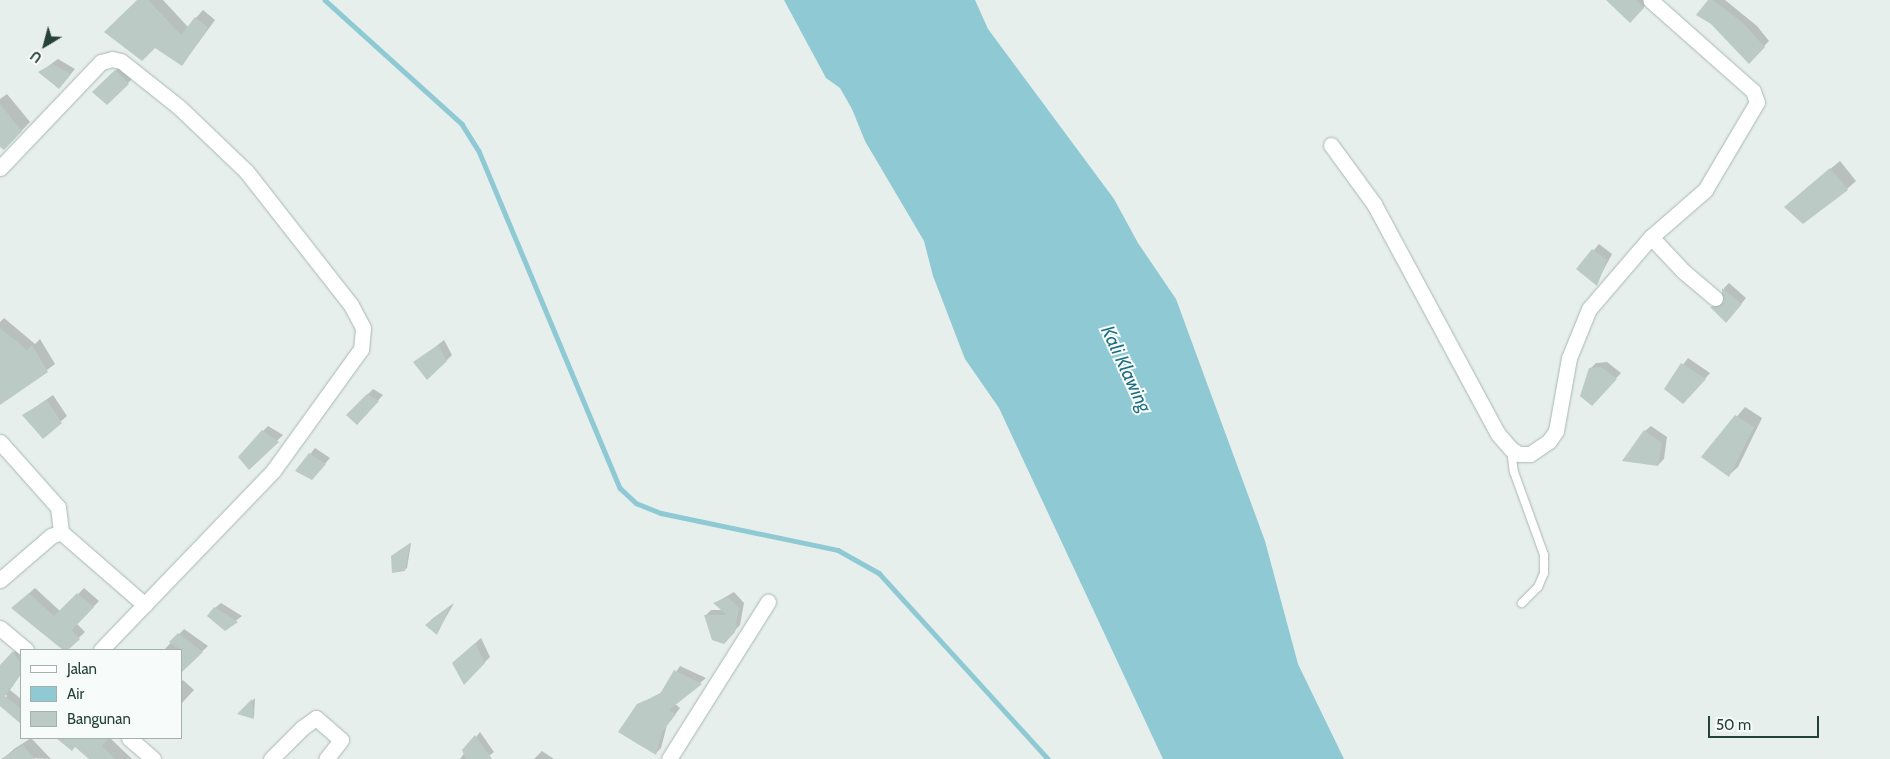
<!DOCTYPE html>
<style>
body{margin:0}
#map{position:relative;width:1890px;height:759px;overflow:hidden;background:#e6efeb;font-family:Cabin,sans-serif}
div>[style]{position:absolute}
.water>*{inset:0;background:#8ec9d4}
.shadow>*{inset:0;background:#0003}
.stream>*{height:4.5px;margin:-2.25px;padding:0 2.25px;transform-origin:2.25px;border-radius:2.25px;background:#8ec9d4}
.building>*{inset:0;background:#bbcac4}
.roads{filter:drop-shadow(0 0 1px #a8b8b2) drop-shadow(0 0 1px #a8b8b2)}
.service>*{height:8px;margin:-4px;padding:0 4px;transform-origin:4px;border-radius:4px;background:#fff}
.minor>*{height:15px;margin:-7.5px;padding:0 7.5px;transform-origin:7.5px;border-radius:7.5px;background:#fff}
.tertiary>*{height:15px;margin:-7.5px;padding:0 7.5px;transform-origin:7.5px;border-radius:7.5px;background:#fff}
span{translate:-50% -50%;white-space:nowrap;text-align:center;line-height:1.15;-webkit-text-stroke:4px #f7fbf9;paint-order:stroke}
.water-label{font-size:19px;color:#1c6f80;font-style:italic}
.legend{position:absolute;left:20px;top:649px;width:162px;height:90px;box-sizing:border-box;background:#f7fbf9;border:1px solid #a3b1ad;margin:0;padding:6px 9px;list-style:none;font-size:15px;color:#24423a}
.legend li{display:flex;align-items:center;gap:10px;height:25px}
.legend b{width:25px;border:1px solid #a3b1ad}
.north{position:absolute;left:20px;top:20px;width:50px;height:50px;-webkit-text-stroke:4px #f7fbf9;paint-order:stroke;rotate:217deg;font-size:14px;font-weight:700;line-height:20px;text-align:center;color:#24423a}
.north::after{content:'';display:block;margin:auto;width:18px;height:22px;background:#24423a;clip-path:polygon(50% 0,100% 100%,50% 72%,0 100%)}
.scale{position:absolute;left:1708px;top:716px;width:111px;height:22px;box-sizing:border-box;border:2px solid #24423a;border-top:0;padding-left:6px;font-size:15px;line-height:18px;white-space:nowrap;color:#24423a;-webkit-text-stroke:4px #f7fbf9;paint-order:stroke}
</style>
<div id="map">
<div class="water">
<div style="clip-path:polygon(784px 0,975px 0,988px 29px,1114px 199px,1138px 243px,1176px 299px,1265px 541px,1298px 664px,1344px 759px,1163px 759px,999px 408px,965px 359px,933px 276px,924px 241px,865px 141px,852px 109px,840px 88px,826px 78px)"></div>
</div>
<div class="shadow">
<div style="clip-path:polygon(139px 0,163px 0,188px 27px,203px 10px,215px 20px,182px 65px)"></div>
<div style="clip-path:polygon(1627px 0,1647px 0,1649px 2px,1630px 21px)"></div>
<div style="clip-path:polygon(1710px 0,1725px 0,1757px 26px,1769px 41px,1749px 62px)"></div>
<div style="clip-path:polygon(58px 59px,75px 69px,59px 88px,40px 72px)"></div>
<div style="clip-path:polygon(121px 65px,133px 78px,107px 104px,94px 92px)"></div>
<div style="clip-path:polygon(7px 94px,30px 122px,4px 149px,0 146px,0 99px)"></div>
<div style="clip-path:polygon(1840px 161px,1856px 181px,1847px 189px,1794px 199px)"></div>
<div style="clip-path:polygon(1599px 244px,1612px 254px,1596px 284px,1578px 269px)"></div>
<div style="clip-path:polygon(1729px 283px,1746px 298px,1731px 316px,1712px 307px,1724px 300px,1724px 288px)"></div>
<div style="clip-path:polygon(4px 318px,35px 344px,40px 339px,55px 364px,0 404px,0 322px)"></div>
<div style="clip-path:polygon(444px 340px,452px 355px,446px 361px,415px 363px)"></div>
<div style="clip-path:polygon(1688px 358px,1710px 373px,1689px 397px,1665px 389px)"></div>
<div style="clip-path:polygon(1607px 362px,1621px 373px,1597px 399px,1590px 369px,1596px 363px)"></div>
<div style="clip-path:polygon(373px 389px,383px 395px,362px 418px,348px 415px)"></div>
<div style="clip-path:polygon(53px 395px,67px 416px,43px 437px,24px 415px)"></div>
<div style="clip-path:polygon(1745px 407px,1762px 418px,1738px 467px,1729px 475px,1702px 457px)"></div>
<div style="clip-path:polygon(268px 426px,283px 435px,249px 468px,263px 431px)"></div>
<div style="clip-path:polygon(1651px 426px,1667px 437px,1664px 459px,1658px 465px,1645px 431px)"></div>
<div style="clip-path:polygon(315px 448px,330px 458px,312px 478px,297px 471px)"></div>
<div style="clip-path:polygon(411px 543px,407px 568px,404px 570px,395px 554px)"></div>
<div style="clip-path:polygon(35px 588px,61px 612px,84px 588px,99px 601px,77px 624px,85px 632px,66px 650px,13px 608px)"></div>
<div style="clip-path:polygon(734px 592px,744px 603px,740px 625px,729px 637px,705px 616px,711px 610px,724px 610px,715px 603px)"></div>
<div style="clip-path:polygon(221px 603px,242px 616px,225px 629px,215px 608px)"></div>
<div style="clip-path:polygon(454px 603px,437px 633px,427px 625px,432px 619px)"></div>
<div style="clip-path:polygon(184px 629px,208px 646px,181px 672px,181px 650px,164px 650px)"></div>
<div style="clip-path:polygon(481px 638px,490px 657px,464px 683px,459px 658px)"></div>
<div style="clip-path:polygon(19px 647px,21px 674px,10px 690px,21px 699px,21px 722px,0 705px,7px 696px,0 687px,0 667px)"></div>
<div style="clip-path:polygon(680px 666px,706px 678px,675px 704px,680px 708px,667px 725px,661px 748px,656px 753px,638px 705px,664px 691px)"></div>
<div style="clip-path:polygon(183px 680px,194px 690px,181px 704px,181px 683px)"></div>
<div style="clip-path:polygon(255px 698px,254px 717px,239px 714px)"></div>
<div style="clip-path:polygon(480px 732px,494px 752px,485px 759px,460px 759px)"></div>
<div style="clip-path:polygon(31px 738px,51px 759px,5px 757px,14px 749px)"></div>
<div style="clip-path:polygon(58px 738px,110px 738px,132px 759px,91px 759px,75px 746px,72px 749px)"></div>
<div style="clip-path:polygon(542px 751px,554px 759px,534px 759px)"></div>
</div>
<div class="stream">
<div style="left:325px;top:0;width:185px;rotate:42.1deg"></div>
<div style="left:462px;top:124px;width:32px;rotate:58deg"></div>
<div style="left:479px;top:151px;width:365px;rotate:67.3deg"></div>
<div style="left:620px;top:488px;width:22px;rotate:43deg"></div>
<div style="left:636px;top:503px;width:27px;rotate:22deg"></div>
<div style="left:661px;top:513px;width:181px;rotate:11.8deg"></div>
<div style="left:838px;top:550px;width:47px;rotate:29.3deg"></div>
<div style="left:879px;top:573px;width:251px;rotate:47.7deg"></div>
</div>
<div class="building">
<div style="clip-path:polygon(137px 0,148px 0,181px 35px,195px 17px,208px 28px,182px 66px,155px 48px,142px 61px,104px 32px)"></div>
<div style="clip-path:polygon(1606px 0,1636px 0,1644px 8px,1630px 23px)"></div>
<div style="clip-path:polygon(1708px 0,1713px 0,1743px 23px,1765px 47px,1749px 64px,1711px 24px,1696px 15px)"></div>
<div style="clip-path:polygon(52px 64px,71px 74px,59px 89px,38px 72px)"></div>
<div style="clip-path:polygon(115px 70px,129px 84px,107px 105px,92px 92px)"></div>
<div style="clip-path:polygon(0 104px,22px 131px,4px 150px,0 147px)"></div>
<div style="clip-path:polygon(1830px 168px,1848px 190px,1803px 224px,1784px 207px)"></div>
<div style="clip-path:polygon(1592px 249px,1607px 260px,1597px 286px,1576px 269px)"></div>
<div style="clip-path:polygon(1722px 288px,1742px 304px,1726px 323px,1710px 307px,1722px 304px)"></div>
<div style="clip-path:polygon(0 328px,27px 350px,32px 345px,48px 372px,0 405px)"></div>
<div style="clip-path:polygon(438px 345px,447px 361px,427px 380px,413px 362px)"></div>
<div style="clip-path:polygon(1681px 363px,1706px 379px,1683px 404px,1664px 389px)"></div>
<div style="clip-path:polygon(1601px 367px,1617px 379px,1592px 406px,1580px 396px,1589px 368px)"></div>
<div style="clip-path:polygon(367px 394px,379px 401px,357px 425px,346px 415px)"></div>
<div style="clip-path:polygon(47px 400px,62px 423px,43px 439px,22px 415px)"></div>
<div style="clip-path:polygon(1735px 415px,1754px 427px,1729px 477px,1701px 457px)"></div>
<div style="clip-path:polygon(262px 430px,279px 442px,249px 470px,238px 457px)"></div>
<div style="clip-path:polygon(1644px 430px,1662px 443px,1658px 466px,1622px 461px)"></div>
<div style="clip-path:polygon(309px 453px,326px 464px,312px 480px,295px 471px)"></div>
<div style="clip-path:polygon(410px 543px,405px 571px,392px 573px,391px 556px)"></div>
<div style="clip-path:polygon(29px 593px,54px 616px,77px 593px,94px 607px,72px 630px,80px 639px,68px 650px,63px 650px,11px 608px)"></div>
<div style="clip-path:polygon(728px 597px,739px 608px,735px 632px,724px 644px,712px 640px,704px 615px,727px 615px,713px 603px)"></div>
<div style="clip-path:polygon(451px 605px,437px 635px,425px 625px)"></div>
<div style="clip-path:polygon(214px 607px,238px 622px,225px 631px,207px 616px)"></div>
<div style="clip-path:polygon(178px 633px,203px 652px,181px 673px,181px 650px,169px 642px)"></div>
<div style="clip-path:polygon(475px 643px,485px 663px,464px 685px,452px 663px)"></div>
<div style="clip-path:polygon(13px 651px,21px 664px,21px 673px,5px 696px,21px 709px,21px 724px,0 706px,0 665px)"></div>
<div style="clip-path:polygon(674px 670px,702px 684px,669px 710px,676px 714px,662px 732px,656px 755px,618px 732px,637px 704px,660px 694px)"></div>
<div style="clip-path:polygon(252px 699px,254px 719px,237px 714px)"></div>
<div style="clip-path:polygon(475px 735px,485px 749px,492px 759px,466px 759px,462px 750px)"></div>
<div style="clip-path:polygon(56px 738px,109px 738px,102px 746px,115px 759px,89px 759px,75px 747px,72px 751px)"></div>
<div style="clip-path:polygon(23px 745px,35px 759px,1px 759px)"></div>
</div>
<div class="roads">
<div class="service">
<div style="left:1511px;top:449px;width:23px;rotate:83deg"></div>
<div style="left:1514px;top:472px;width:88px;rotate:70.1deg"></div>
<div style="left:1544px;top:555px;width:18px;rotate:90deg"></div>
<div style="left:1544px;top:573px;width:15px;rotate:113deg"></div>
<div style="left:1538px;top:587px;width:23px;rotate:135deg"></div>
</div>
<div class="minor">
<div style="left:1331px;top:145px;width:73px;rotate:53.9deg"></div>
<div style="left:1374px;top:204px;width:261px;rotate:61.7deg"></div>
<div style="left:1498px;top:434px;width:20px;rotate:49deg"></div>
<div style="left:1511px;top:449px;width:9px;rotate:32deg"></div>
<div style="left:1519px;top:454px;width:11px"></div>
<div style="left:1530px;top:454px;width:23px;rotate:-34deg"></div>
<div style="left:1549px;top:441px;width:12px;rotate:-55deg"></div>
<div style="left:1556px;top:431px;width:74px;rotate:-79.9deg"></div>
<div style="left:1569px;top:358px;width:53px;rotate:-67.8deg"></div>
<div style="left:1589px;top:309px;width:95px;rotate:-49.3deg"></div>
<div style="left:1651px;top:237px;width:72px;rotate:-41deg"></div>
<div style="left:1705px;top:190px;width:102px;rotate:-59.4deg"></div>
<div style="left:1757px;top:102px;width:12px;rotate:-110deg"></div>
<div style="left:1753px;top:91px;width:137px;rotate:-138.5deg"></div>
<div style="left:0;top:168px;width:146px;rotate:-46.4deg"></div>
<div style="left:101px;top:62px;width:11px;rotate:-15deg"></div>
<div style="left:112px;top:59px;width:9px;rotate:13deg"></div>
<div style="left:121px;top:61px;width:75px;rotate:38.5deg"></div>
<div style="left:180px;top:108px;width:91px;rotate:43.7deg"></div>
<div style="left:246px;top:171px;width:170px;rotate:51.9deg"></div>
<div style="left:351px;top:305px;width:26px;rotate:62deg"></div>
<div style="left:363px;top:328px;width:21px;rotate:95deg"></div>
<div style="left:361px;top:349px;width:150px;rotate:125.8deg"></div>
<div style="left:273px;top:471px;width:248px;rotate:133.9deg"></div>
<div style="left:1651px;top:237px;width:47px;rotate:46.7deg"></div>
<div style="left:1683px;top:271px;width:42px;rotate:40.2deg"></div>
<div style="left:0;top:442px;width:87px;rotate:48.3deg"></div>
<div style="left:58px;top:507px;width:25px;rotate:83deg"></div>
<div style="left:0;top:580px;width:67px;rotate:-40.8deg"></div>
<div style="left:51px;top:536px;width:11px;rotate:-22deg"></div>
<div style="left:61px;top:532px;width:111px;rotate:41deg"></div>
<div style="left:271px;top:759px;width:44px;rotate:-45deg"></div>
<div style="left:302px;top:728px;width:17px;rotate:-36deg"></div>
<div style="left:316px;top:718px;width:33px;rotate:41deg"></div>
<div style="left:341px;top:740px;width:24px;rotate:128deg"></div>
<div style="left:669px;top:759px;width:186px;rotate:-57.8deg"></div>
</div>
<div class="tertiary">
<div style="left:0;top:628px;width:34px;rotate:40deg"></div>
<div style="left:129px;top:738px;width:32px;rotate:41deg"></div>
</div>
</div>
<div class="water-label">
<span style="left:1126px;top:369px;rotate:65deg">Kali Klawing</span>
</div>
<ul class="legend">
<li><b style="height:6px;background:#fff"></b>Jalan</li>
<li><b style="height:14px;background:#8ec9d4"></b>Air</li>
<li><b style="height:14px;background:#bbcac4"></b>Bangunan</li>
</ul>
<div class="north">U</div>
<div class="scale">50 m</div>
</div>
